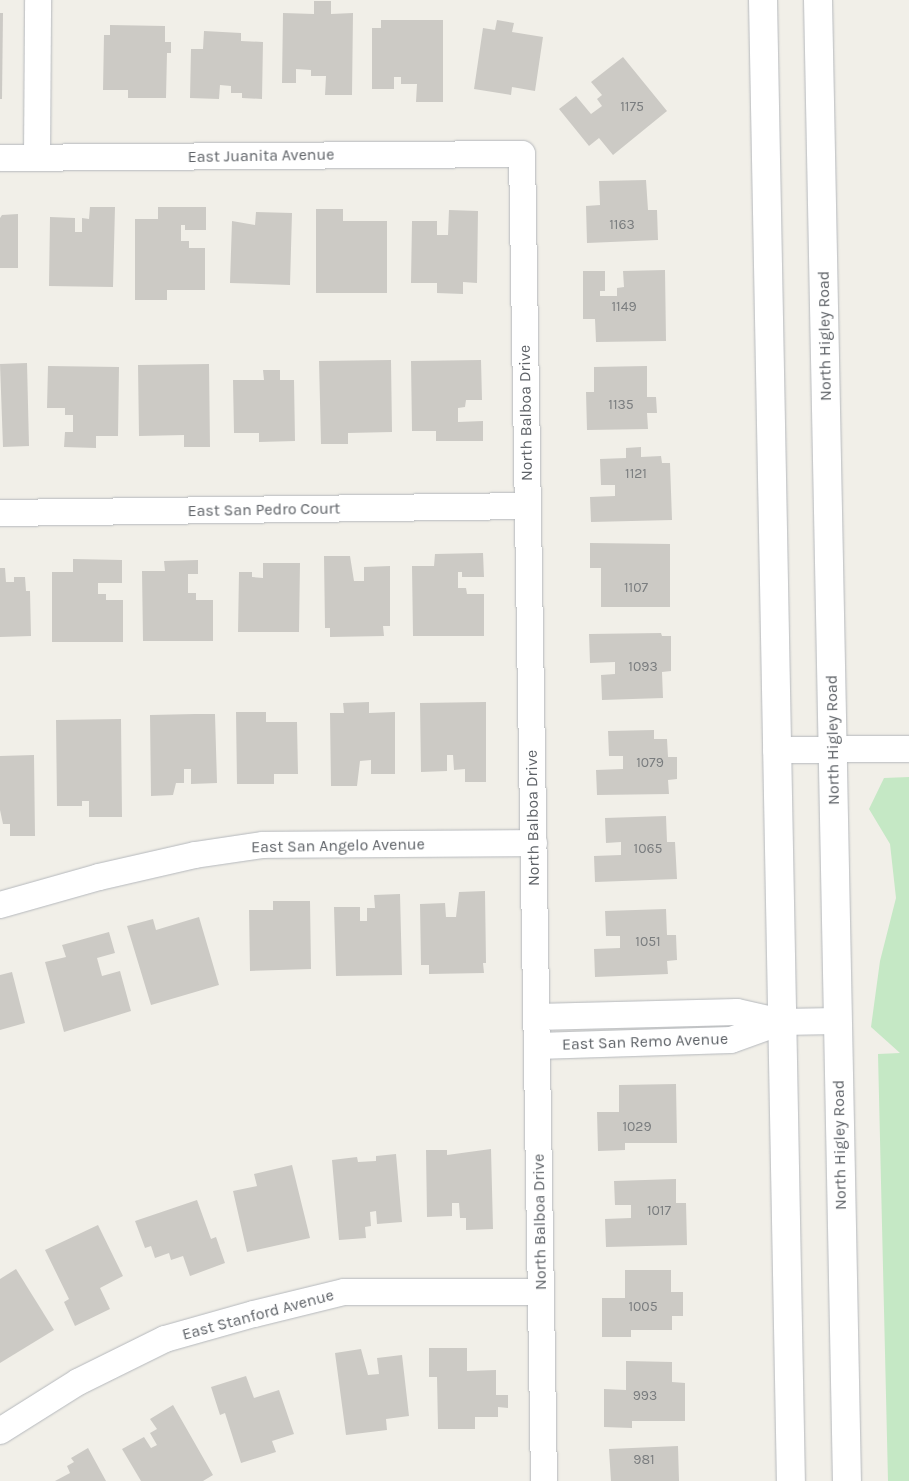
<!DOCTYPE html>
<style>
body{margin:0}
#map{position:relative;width:909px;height:1481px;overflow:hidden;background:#f1efe8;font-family:Karla,sans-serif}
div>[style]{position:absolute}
.green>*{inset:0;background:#c5e8c5}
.building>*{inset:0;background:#cccac5}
.roads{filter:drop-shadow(0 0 1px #b5b8bc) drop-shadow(0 0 1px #b5b8bc)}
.minor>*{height:26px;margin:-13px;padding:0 13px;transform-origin:13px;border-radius:13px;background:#fff}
.secondary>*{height:28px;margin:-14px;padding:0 14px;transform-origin:14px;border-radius:14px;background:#fff}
span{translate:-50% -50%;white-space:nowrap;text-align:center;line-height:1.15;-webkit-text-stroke:5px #fff;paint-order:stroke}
.number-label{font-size:14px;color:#7a7d7f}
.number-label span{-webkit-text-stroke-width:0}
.street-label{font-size:16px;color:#5f6368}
</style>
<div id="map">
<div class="green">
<div style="clip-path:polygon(909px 777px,909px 1481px,888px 1481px,878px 1054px,900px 1053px,871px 1027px,880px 961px,896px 898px,890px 844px,869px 809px,884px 778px)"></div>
</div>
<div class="building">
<div style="clip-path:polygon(314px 1px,331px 1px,331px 14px,353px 13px,352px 95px,325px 95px,326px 76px,311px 76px,311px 70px,296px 69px,296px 83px,282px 83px,283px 13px,314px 14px)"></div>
<div style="clip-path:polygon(0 13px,3px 13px,2px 99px,0 99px)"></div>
<div style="clip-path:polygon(381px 20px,443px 20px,443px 102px,416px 102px,417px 84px,401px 84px,401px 77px,394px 77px,394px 89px,372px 89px,372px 28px,381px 28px)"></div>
<div style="clip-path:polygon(497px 20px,514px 23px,512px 32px,543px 37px,535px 91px,512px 87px,511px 95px,474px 89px,483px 28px,495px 30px)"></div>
<div style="clip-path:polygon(110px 25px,165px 26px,165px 42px,171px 42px,171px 53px,167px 53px,166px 98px,128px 98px,128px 90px,103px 90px,104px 35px,110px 35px)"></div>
<div style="clip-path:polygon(204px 31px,241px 33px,241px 41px,263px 42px,262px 99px,242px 98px,242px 93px,231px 93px,231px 86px,220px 85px,219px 99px,190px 98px,191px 49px,203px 49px)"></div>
<div style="clip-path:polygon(623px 57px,667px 111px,613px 155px,599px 138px,589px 146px,559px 109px,576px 96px,591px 114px,602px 106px,597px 99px,602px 95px,591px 82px)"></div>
<div style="clip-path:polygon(646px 180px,648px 210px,657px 210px,658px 240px,587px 243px,586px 206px,600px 205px,599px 181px)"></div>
<div style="clip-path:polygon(90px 207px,115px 207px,113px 287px,49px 286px,50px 217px,75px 218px,75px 232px,82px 232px,82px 218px,89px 219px)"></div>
<div style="clip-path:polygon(158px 207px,206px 207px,206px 230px,185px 230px,185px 225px,181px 225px,181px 241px,189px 241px,189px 248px,205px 248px,205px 290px,167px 290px,167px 300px,135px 300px,135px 219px,158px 219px)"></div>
<div style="clip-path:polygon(316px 209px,343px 209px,343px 221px,387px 221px,387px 293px,316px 293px)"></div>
<div style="clip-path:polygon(449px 210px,478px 211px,477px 283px,463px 282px,463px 294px,437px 293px,437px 283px,411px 283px,412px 221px,437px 221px,437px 235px,448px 235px)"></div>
<div style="clip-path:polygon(256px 212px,292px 213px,290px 285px,230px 283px,232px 221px,255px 225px)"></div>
<div style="clip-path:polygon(18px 214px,18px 268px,0 268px,0 218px,2px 215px)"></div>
<div style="clip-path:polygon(665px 270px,666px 341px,596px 342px,595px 319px,583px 319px,583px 271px,605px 271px,605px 291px,600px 291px,600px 296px,617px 296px,617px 288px,624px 287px,623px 271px)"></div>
<div style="clip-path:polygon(391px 360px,392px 432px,348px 433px,348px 444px,321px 444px,319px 361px)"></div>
<div style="clip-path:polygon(481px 360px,482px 400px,466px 400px,465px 407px,458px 408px,458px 422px,483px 421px,483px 441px,436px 441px,436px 431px,412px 431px,411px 361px)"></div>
<div style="clip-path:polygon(27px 363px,29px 446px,3px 447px,0 364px)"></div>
<div style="clip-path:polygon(209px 364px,210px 447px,184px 447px,184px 435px,139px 436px,138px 365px)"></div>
<div style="clip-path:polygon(48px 366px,119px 367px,118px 436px,96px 436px,96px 448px,64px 447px,65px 432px,73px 432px,73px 415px,65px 415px,65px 408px,47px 408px)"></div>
<div style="clip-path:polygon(647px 366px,647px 397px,656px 397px,657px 413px,647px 413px,648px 429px,587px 430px,586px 392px,594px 392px,594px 367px)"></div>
<div style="clip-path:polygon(263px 370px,280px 370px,280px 380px,294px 380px,295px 441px,259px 442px,259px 433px,234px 433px,233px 380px,264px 380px)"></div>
<div style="clip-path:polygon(641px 447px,641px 457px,661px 456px,662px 463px,670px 463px,672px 520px,591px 522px,590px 497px,615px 496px,615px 485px,601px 485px,600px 459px,626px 458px,626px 448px)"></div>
<div style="clip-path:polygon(590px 543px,670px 544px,670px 607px,601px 607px,601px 568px,590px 568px)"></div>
<div style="clip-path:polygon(483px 553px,484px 577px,462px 577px,462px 572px,458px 572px,458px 588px,466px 588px,467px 594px,484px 594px,484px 636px,413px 636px,412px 566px,434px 566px,435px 554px)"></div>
<div style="clip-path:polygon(324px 556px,350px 556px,354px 581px,364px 581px,364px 567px,390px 566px,390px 626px,383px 626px,384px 636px,330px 637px,330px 628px,325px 628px)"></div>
<div style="clip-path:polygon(73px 559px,122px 560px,122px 583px,98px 583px,98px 594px,106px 594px,106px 600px,123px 600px,123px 642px,52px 642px,52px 572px,73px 572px)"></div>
<div style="clip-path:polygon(198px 560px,198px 574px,188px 574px,188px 593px,196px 593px,196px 600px,213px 600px,213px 641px,143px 641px,142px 571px,165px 571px,164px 561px)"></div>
<div style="clip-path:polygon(263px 563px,300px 563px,299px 632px,238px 632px,239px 572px,252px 572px,252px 577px,263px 578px)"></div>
<div style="clip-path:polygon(0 568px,5px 568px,6px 582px,14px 582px,14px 577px,25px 577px,26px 591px,30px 591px,31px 636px,0 637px)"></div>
<div style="clip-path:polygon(661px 633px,662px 636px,671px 636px,671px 671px,662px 672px,663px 698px,602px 700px,601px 675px,615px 674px,615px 662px,590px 663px,589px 634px)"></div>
<div style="clip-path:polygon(369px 702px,369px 713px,395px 712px,395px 774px,371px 774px,371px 760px,360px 761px,357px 786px,331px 786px,330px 713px,344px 713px,343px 703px)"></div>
<div style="clip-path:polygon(486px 702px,486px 782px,465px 782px,465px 769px,454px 770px,453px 755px,447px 755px,447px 771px,421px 772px,420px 703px)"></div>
<div style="clip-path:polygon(236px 712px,266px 712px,266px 722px,297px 722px,298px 774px,274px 774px,274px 784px,237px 784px)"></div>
<div style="clip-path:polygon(195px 714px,215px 714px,217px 783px,191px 784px,191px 769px,184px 769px,184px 783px,176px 783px,173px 795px,151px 796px,150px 715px)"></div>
<div style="clip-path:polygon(121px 719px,122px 817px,89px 817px,89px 801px,82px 801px,82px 806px,57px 806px,56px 720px)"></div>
<div style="clip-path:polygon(654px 730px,654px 739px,667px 739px,668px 757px,677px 757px,677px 779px,668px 780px,669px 794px,597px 795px,596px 770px,623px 769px,623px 756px,609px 756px,608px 731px)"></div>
<div style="clip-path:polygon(34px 755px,35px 836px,10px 836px,10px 824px,3px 824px,0 810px,0 756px)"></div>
<div style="clip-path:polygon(666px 816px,667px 842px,675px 842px,677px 879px,595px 882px,594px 856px,621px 855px,621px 842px,606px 843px,605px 818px)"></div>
<div style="clip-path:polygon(485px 891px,486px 963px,483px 963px,484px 973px,429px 974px,429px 965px,421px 965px,420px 904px,445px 903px,446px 917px,456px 917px,459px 892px)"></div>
<div style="clip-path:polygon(400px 894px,402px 975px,336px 976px,334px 907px,360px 907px,360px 921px,367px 921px,367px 908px,375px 908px,374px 895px)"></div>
<div style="clip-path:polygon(273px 901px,310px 901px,311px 969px,250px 971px,249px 910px,273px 910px)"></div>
<div style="clip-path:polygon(666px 909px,667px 935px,676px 935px,677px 960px,667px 961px,668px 974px,595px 977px,594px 949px,620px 948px,620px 936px,606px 936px,605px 911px)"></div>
<div style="clip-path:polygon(199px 917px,219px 985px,151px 1005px,127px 926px,153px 919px,156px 930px)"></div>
<div style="clip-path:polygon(109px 932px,115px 953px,97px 958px,102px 976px,120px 971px,131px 1011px,64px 1032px,45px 962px,66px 957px,62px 945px)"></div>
<div style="clip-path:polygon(12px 972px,25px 1023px,0 1030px,0 975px)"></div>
<div style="clip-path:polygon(676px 1084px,677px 1143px,625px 1143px,625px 1150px,598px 1151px,597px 1112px,619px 1112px,619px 1085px)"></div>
<div style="clip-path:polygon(491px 1149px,493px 1229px,466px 1230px,466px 1218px,460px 1218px,459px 1203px,452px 1203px,452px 1216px,427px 1217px,426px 1150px,447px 1150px,447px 1155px)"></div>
<div style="clip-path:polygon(396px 1154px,402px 1222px,377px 1224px,376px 1211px,370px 1212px,371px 1226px,365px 1227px,366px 1238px,339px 1240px,332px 1160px,357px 1157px,358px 1162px,376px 1161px,376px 1156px)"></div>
<div style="clip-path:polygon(292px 1165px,310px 1238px,247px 1252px,233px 1191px,257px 1186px,254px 1174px)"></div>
<div style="clip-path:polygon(676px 1179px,676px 1203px,686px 1203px,687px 1245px,606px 1247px,605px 1219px,631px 1218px,631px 1205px,615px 1205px,614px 1181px)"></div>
<div style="clip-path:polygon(197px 1200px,211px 1239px,216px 1237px,225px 1263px,190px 1276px,183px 1256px,171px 1260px,169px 1253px,155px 1258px,151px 1246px,145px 1248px,135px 1221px)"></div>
<div style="clip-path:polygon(98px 1225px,123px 1276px,100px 1288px,110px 1309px,75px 1326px,64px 1302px,69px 1299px,45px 1250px)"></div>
<div style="clip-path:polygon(16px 1269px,54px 1330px,0 1363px,0 1279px)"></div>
<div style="clip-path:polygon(625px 1270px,671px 1270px,671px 1292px,683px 1292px,683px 1316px,672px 1316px,672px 1330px,631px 1330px,631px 1337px,602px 1337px,602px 1298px,625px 1298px)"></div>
<div style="clip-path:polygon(429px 1348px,467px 1348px,467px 1371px,496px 1370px,496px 1395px,508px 1395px,508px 1408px,498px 1407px,498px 1417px,475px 1417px,475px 1429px,438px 1429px,437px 1377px,429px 1377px)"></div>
<div style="clip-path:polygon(361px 1349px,368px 1375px,379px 1374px,377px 1358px,402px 1355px,409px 1416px,386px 1419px,387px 1430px,346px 1435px,335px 1353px)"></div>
<div style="clip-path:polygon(626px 1361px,672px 1362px,672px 1382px,685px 1383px,685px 1421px,632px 1421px,632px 1428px,604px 1427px,604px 1389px,626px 1390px)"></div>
<div style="clip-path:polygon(246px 1376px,254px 1398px,279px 1390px,294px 1434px,272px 1441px,276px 1452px,241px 1463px,225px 1413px,220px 1415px,211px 1387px)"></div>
<div style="clip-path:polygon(173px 1405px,213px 1475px,203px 1481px,141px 1481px,122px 1449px,144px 1437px,151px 1448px,157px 1445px,150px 1433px,157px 1429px,150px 1419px)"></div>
<div style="clip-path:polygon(678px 1446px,679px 1481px,611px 1481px,609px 1449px)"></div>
<div style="clip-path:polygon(88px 1448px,106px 1481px,55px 1481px,70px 1473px,67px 1466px,74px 1462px,71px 1458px)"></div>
</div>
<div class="roads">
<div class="minor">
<div style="left:0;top:158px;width:522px;rotate:-0.44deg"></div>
<div style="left:522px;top:154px;width:1327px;rotate:89.05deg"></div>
<div style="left:37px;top:158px;width:158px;rotate:-89.6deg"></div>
<div style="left:0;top:513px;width:528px;rotate:-0.76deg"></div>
<div style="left:776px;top:750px;width:133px;rotate:-0.4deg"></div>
<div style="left:0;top:905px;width:103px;rotate:-15.8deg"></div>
<div style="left:99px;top:877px;width:98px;rotate:-12.9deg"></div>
<div style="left:195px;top:855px;width:69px;rotate:-8.4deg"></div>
<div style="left:263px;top:845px;width:271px;rotate:-0.4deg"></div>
<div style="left:536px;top:1017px;width:201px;rotate:-1.4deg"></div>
<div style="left:737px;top:1012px;width:45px;rotate:12.8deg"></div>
<div style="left:781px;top:1022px;width:57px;rotate:-1deg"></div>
<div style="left:537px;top:1046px;width:194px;rotate:-1.8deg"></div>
<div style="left:731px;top:1040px;width:53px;rotate:-19.8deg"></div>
<div style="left:0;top:1431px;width:92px;rotate:-32.1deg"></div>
<div style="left:78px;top:1382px;width:97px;rotate:-26.3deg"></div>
<div style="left:165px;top:1339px;width:92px;rotate:-15.7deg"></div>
<div style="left:254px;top:1314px;width:93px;rotate:-13.7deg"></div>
<div style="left:344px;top:1292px;width:197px"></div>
</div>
<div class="secondary">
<div style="left:763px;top:0;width:1481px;rotate:88.92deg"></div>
<div style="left:818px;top:0;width:1481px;rotate:88.88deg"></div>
</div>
</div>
<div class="number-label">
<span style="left:632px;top:107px">1175</span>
<span style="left:622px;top:225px">1163</span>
<span style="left:624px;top:307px">1149</span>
<span style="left:621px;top:405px">1135</span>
<span style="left:636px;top:474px">1121</span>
<span style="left:636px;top:588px">1107</span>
<span style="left:643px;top:667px">1093</span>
<span style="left:650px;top:763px">1079</span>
<span style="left:648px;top:849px">1065</span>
<span style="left:648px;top:942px">1051</span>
<span style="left:637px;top:1127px">1029</span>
<span style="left:659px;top:1211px">1017</span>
<span style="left:643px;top:1307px">1005</span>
<span style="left:645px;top:1396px">993</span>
<span style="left:644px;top:1460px">981</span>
</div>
<div class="street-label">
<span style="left:261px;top:156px;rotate:-1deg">East Juanita Avenue</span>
<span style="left:825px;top:336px;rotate:-91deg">North Higley Road</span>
<span style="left:526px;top:413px;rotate:-91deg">North Balboa Drive</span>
<span style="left:264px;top:510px;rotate:-1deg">East San Pedro Court</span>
<span style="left:833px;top:740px;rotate:-91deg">North Higley Road</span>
<span style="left:533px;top:818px;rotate:-91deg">North Balboa Drive</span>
<span style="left:338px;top:846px;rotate:-1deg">East San Angelo Avenue</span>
<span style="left:645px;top:1042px;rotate:-2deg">East San Remo Avenue</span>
<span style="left:840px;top:1145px;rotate:-91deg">North Higley Road</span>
<span style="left:540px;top:1222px;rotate:-91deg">North Balboa Drive</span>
<span style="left:258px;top:1315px;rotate:-15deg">East Stanford Avenue</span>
</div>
</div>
